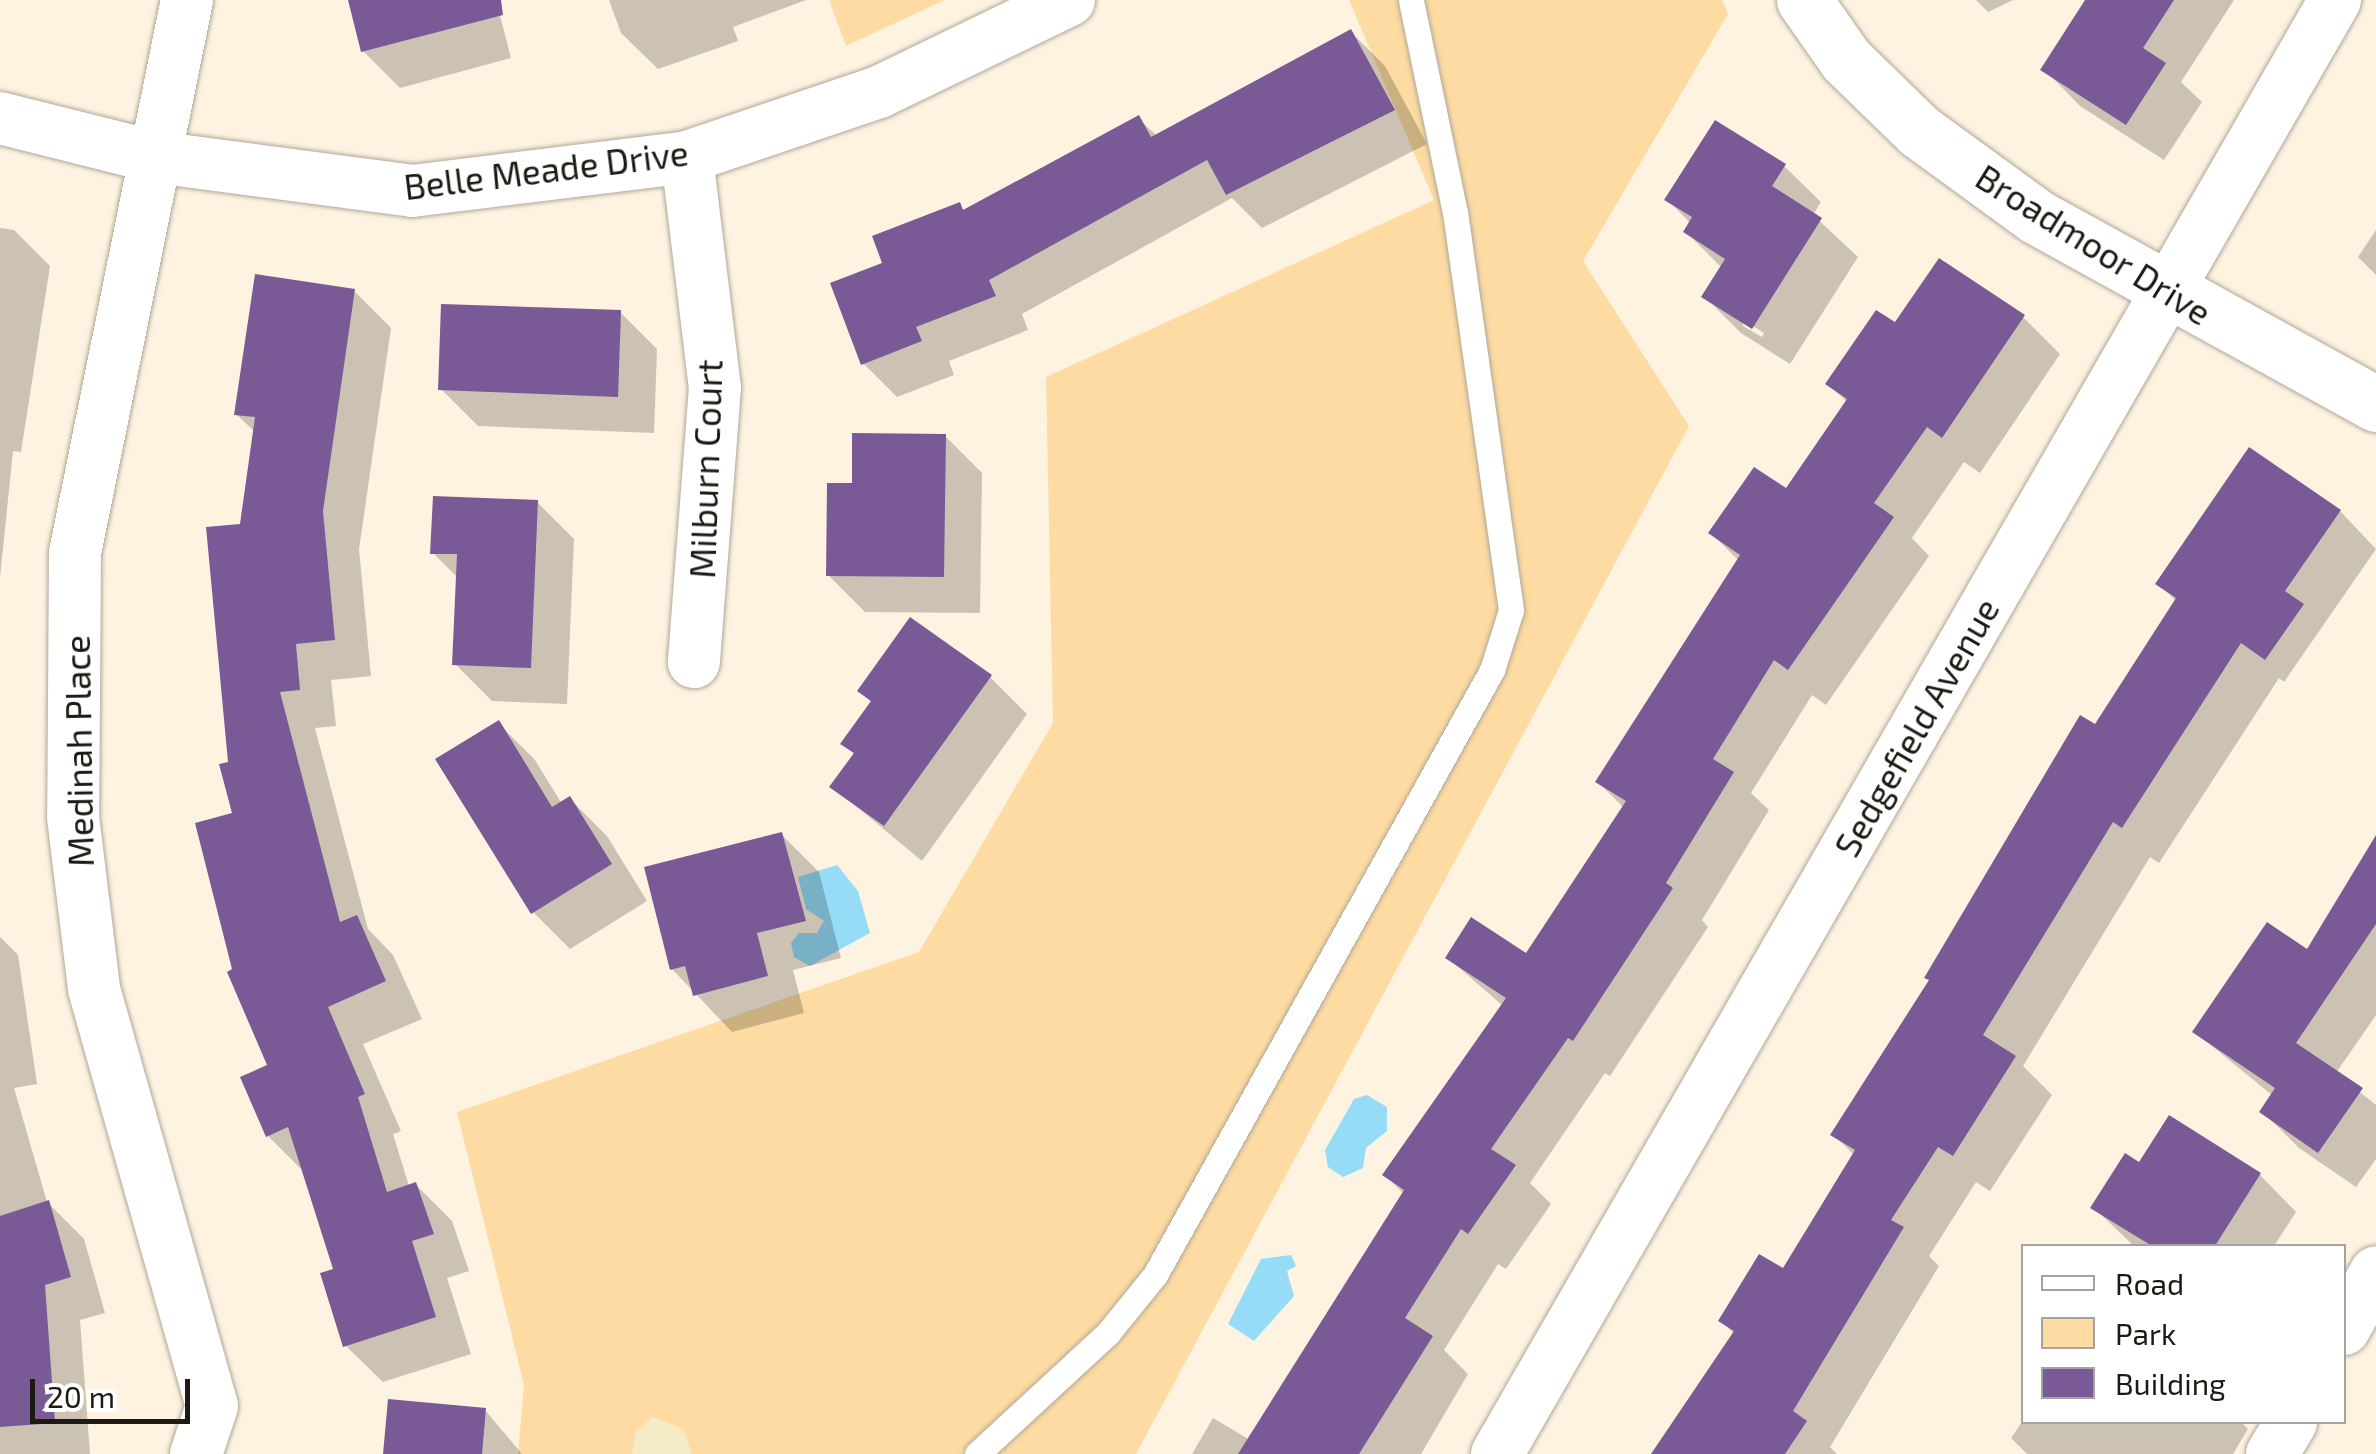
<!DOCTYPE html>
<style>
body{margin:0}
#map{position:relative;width:2376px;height:1454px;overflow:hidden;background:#fef3e1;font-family:"Exo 2",sans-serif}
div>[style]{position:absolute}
.green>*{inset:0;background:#fddba2}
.sand>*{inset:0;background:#f5ebc6}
.water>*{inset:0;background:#96dcf7}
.shadow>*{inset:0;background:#0003}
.building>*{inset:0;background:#7a5a96}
.roads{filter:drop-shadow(0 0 2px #b1a797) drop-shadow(0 0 2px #b1a797)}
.service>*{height:25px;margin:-12.5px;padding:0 12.5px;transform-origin:12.5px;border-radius:12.5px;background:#fff}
.minor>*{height:52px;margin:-26px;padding:0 26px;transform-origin:26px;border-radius:26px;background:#fff}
.tertiary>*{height:55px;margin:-27.5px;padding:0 27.5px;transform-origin:27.5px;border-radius:27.5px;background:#fff}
span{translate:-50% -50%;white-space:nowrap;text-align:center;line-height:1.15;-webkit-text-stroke:8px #fff;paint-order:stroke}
.street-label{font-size:35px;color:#1d1913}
.legend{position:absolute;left:2021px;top:1244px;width:325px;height:180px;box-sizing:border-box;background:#fff;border:2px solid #a5a3a1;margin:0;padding:12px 18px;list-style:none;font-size:30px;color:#1d1913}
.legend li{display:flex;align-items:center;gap:20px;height:50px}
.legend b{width:50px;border:2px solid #a5a3a1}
.scale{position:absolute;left:30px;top:1379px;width:160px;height:45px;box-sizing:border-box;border:5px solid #1d1913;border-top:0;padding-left:12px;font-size:30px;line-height:35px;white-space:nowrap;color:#1d1913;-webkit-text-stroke:8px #fff;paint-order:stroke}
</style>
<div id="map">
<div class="green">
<div style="clip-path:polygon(829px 0,945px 0,846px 46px)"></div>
<div style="clip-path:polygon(1349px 0,1722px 0,1728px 14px,1583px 261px,1689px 426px,1136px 1454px,518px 1454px,524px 1385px,457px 1112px,919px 952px,1053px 723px,1046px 377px,1434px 200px)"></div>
</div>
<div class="sand">
<div style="clip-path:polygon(653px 1417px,683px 1429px,692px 1454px,632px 1454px,636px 1431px)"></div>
</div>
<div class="water">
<div style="clip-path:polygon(837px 865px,858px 891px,870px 933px,810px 966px,794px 957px,791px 943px,799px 933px,817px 933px,824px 921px,806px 909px,798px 877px)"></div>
<div style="clip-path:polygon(1367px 1095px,1387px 1107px,1387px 1131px,1366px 1148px,1363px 1168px,1343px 1177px,1328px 1167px,1325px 1150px,1354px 1099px)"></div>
<div style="clip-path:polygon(1291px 1255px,1296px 1266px,1287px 1271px,1294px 1296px,1254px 1341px,1228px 1324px,1261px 1259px)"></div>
</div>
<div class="shadow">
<div style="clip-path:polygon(350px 0,496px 0,511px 58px,400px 88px,363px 51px)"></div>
<div style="clip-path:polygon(609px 0,806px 0,733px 27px,738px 41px,658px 69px,621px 33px)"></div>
<div style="clip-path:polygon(1976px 0,2013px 0,1988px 12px)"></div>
<div style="clip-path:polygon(2088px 0,2234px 0,2181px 82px,2202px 102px,2164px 160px,2080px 106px,2044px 69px)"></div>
<div style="clip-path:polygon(1351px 32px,1385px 66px,1427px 144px,1262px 228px,1232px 198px,1022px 314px,1028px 330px,949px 361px,954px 375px,897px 397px,863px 363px,886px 264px,959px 205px,965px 211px,1138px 118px,1157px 136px)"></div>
<div style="clip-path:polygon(evenodd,1784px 166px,1821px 202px,1813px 215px,1858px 257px,1790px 364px,1741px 333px,1704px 296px,1722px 268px,1686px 232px,1691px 224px,1667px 199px,1784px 166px,1743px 320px,1764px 333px,1762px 337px,1743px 326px,1743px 320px)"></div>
<div style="clip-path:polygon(0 228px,14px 230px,50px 266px,21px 452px,13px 451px,0 578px)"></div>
<div style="clip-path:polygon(2376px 230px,2376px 275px,2358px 257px)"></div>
<div style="clip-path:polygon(354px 291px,391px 328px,359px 549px,371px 676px,331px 680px,336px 726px,315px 728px,368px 929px,393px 955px,422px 1019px,363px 1044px,401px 1131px,393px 1134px,409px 1186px,415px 1184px,452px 1221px,469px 1271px,447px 1278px,471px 1354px,383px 1382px,346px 1346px,336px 1270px,306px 1174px,268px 1136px,270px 1066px,235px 971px,231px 764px,242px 526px,256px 433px,236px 414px)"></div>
<div style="clip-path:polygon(620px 312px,657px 349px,654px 433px,478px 426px,441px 389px)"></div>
<div style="clip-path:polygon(2023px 317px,2060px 354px,1980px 473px,1964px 462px,1912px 538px,1929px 556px,1826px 705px,1812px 695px,1751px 793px,1769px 810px,1702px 920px,1708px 927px,1610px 1076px,1605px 1073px,1530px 1183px,1551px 1204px,1506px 1269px,1498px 1264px,1444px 1350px,1468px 1374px,1421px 1454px,1192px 1454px,1213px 1418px,1250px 1440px,1404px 1194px,1385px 1175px,1503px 1006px,1448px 958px,1527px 956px,1624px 808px,1598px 782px,1739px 561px,1711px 533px,1786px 492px,1848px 403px,1828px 384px,1895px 326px)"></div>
<div style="clip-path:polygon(945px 436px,982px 473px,980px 613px,865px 612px,828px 575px,854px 486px)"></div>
<div style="clip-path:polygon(537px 502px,574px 539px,567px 704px,492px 701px,455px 664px,459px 579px,433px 553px)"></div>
<div style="clip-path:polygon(2340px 511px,2376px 549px,2284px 682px,2279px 678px,2159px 863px,2150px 857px,2023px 1066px,2052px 1095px,1990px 1191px,1976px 1182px,1929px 1256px,1939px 1266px,1830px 1447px,1837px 1454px,1651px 1454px,1734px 1334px,1721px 1321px,1784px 1271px,1855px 1156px,1833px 1134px,2177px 602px,2158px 583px)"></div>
<div style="clip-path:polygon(911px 621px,990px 677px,1027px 714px,922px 861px,833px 787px,856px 756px,844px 744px,872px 703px,860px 691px)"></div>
<div style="clip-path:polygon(498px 723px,535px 760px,562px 804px,570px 799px,607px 836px,647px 901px,570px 949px,533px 912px)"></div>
<div style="clip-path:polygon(782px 835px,819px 872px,841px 958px,793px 970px,804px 1013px,732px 1032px,672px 969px)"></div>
<div style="clip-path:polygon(2376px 840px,2376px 1015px,2336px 1073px,2376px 1105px,2376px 1159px,2356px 1187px,2299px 1148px,2262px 1111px,2273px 1096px,2195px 1032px,2308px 953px)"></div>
<div style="clip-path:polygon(0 937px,18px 955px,37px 1084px,14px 1088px,47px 1202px,84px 1239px,105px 1313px,80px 1320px,90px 1454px,0 1454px)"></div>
<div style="clip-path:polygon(2140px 1166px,2260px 1175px,2296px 1212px,2274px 1246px,2134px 1246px,2094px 1208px)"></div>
<div style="clip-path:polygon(485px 1410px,522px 1454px,385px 1454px)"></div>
<div style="clip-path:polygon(2024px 1419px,2241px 1422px,2248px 1429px,2233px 1454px,2027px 1454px,2011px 1438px)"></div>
</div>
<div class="building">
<div style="clip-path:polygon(348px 0,501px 0,503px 15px,361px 52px)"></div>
<div style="clip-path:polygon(2085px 0,2174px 0,2143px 48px,2166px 63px,2126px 125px,2040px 70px)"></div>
<div style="clip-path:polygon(1351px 29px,1395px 110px,1226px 195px,1207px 160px,989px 280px,996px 296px,916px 327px,922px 341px,861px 365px,830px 283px,882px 263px,872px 236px,960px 202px,963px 210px,1139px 115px,1151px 137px)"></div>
<div style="clip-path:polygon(1715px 120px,1786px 164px,1772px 186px,1822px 218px,1752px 329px,1701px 297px,1725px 259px,1683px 232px,1692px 217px,1664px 200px)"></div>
<div style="clip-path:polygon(1939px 258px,2025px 315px,1942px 438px,1927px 427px,1874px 503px,1894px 517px,1788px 670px,1774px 660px,1713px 759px,1734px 772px,1666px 883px,1673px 888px,1573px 1041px,1568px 1038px,1491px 1149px,1516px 1165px,1468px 1234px,1461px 1229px,1405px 1318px,1433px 1336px,1359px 1454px,1238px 1454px,1404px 1190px,1382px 1175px,1506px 998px,1445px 958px,1471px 917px,1526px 953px,1626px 801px,1595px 782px,1740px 555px,1708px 533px,1754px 467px,1786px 488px,1847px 399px,1825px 384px,1876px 310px,1895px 322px)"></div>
<div style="clip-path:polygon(255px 274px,355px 289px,323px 511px,335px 640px,296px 644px,300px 690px,280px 692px,340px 922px,357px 915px,386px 981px,328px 1007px,365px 1094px,358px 1097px,387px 1192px,416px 1182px,434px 1234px,412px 1241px,436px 1317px,343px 1347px,320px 1273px,333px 1269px,288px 1127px,266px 1137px,240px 1077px,267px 1065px,227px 972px,232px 969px,195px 823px,232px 813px,219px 764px,228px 762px,206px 527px,240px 524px,255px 417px,234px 415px)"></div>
<div style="clip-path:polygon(441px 304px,621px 310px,618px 397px,438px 390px)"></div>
<div style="clip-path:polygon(852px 433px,946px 434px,944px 577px,826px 576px,827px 483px,852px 483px)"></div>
<div style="clip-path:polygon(2249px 447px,2341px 510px,2285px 591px,2304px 604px,2265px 660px,2241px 643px,2122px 828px,2113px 822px,1983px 1035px,2016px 1056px,1953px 1156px,1938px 1147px,1891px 1220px,1904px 1227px,1793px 1411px,1807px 1421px,1785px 1454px,1651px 1454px,1734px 1331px,1718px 1321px,1759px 1254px,1783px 1268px,1855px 1150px,1830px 1135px,1929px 980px,1924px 978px,2080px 715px,2095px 724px,2176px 598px,2155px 584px)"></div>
<div style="clip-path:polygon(433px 496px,538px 500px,531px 668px,452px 665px,457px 554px,430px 554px)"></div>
<div style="clip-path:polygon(910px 617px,992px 675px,884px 826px,829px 787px,854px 753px,840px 744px,871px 701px,857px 691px)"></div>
<div style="clip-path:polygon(499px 720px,552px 807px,570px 796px,612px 864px,531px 914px,435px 759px)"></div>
<div style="clip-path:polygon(782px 832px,806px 921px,757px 933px,768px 976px,693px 996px,685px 966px,670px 970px,644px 867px)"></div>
<div style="clip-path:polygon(2376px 835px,2376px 924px,2296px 1043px,2363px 1088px,2318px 1153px,2259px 1112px,2275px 1088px,2192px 1032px,2267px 922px,2307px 949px)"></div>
<div style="clip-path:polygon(2169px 1115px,2261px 1173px,2215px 1246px,2152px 1246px,2090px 1208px,2125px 1153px,2139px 1162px)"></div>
<div style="clip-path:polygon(49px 1200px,71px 1277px,45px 1285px,55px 1423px,0 1427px,0 1216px)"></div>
<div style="clip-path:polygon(388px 1399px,486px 1408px,482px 1454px,383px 1454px)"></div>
</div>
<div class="roads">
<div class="service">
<div style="left:977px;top:1454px;width:178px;rotate:-42.7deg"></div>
<div style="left:1108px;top:1333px;width:75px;rotate:-51deg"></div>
<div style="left:1155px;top:1275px;width:693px;rotate:-60.88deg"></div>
<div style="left:1492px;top:670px;width:63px;rotate:-72.4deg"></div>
<div style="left:1511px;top:610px;width:401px;rotate:-98deg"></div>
<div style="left:1455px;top:213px;width:217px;rotate:-101.7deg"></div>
</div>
<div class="minor">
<div style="left:187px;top:0;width:564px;rotate:101.45deg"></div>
<div style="left:75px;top:553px;width:264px;rotate:90.4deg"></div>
<div style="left:73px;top:817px;width:173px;rotate:83deg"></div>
<div style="left:94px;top:989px;width:433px;rotate:74.2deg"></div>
<div style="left:212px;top:1406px;width:51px;rotate:108.4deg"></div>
<div style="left:0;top:118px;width:160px;rotate:14.1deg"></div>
<div style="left:155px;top:157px;width:259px;rotate:7.5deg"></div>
<div style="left:412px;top:191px;width:277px;rotate:-7deg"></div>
<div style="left:687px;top:157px;width:203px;rotate:-18.7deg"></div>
<div style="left:879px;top:92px;width:211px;rotate:-25.8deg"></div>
<div style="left:687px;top:157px;width:232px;rotate:83.1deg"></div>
<div style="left:715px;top:387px;width:276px;rotate:94.4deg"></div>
<div style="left:2344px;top:1329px;width:65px;rotate:-60.7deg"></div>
<div style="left:1497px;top:1454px;width:1678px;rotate:-60.04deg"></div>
<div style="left:2272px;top:1454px;width:37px;rotate:-59deg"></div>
</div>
<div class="tertiary">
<div style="left:1804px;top:0;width:73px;rotate:55deg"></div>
<div style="left:1846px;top:60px;width:102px;rotate:44.2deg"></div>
<div style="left:1919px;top:131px;width:146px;rotate:36.1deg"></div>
<div style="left:2037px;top:217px;width:387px;rotate:28.9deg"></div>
</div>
</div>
<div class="street-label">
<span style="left:546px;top:169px;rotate:-7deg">Belle Meade Drive</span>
<span style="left:2094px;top:244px;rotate:32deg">Broadmoor Drive</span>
<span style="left:705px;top:469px;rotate:-88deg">Milburn Court</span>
<span style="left:1916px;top:727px;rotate:-60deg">Sedgefield Avenue</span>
<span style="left:78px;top:751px;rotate:-91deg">Medinah Place</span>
</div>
<ul class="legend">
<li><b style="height:12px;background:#fff"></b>Road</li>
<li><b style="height:28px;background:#fddba2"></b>Park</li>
<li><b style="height:28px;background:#7a5a96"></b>Building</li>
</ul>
<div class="scale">20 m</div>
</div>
